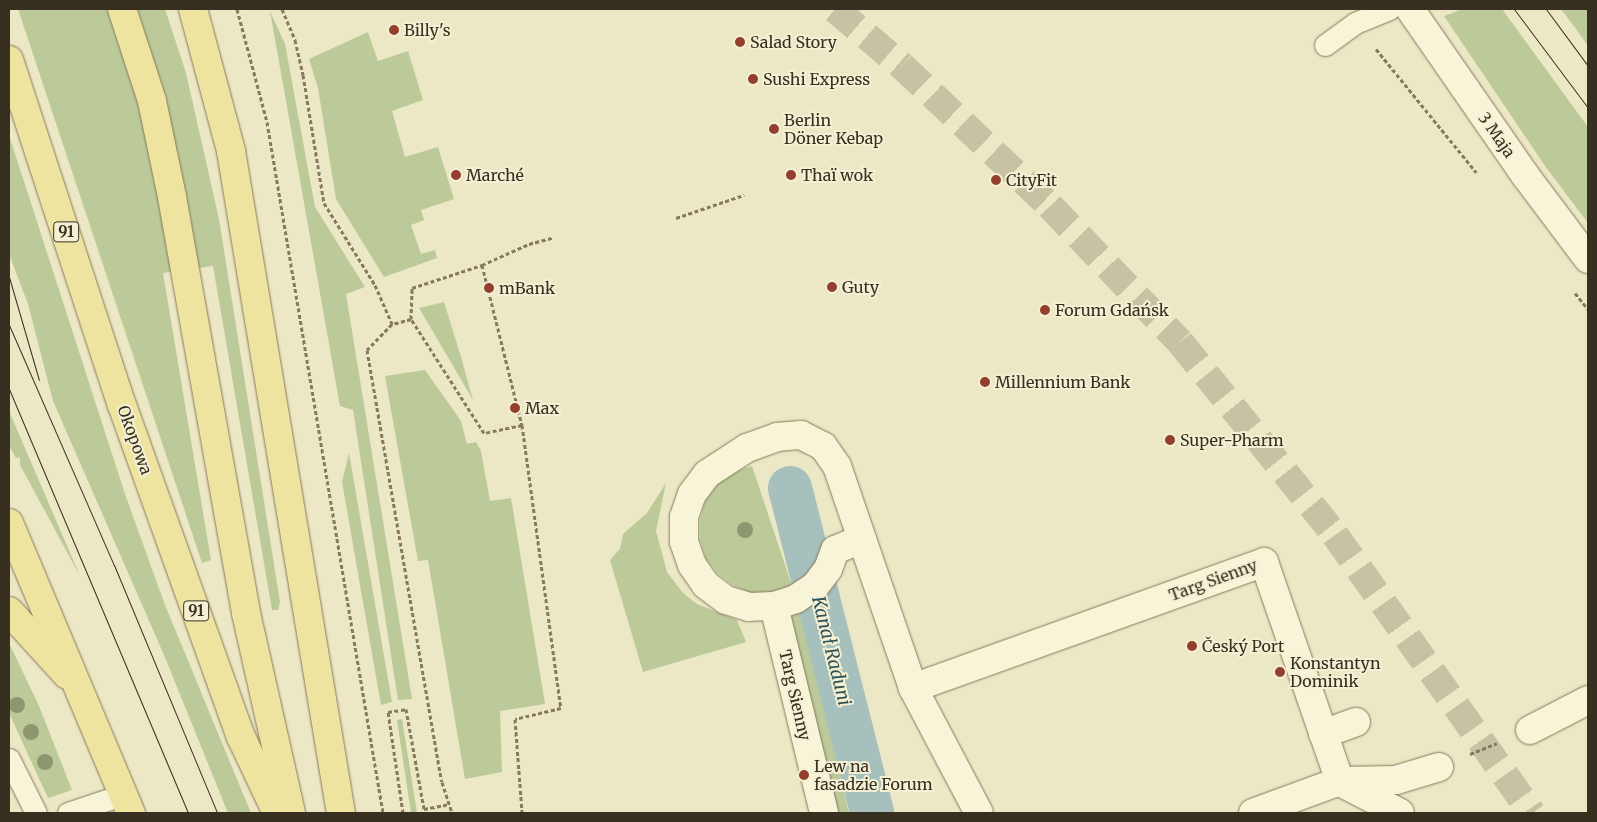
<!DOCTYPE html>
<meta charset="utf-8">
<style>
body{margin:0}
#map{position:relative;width:1597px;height:822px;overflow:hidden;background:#ece7c5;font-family:Merriweather,serif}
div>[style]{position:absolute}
.green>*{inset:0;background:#bcca99}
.canal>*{height:44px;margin:-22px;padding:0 22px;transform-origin:22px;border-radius:22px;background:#a6c0bd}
.secondary-tunnel>*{height:28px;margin-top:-14px;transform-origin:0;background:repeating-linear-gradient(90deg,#c8c2a4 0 28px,transparent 0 42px)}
.path>*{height:3px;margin-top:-1.5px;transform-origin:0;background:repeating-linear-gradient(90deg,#867a5c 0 4px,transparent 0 6.5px)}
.roads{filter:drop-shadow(0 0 1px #867a5c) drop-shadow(0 0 1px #867a5c)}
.lane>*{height:21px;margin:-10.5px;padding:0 10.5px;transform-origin:10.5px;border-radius:10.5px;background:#f7f4d8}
.street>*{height:28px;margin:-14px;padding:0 14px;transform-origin:14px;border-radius:14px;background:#f7f4d8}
.secondary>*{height:28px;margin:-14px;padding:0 14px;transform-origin:14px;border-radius:14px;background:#f7f4d8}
.primary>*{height:28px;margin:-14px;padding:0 14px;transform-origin:14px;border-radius:14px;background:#eee39f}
.tram>*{height:1px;margin:-0.5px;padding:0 0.5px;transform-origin:0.5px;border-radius:0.5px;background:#372f1f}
.trees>*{width:16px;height:16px;margin:-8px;border-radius:50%;background:#8d966e}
.dots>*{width:14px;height:14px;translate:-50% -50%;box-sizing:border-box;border:2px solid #f4f0d4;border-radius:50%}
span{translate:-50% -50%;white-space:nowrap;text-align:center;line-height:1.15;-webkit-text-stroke:4px #f4f0d4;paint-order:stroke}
.shield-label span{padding:1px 4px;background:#f4f0d4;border:1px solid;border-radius:4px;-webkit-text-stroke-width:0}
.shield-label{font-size:15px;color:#372f1f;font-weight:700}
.poi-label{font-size:16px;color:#372f1f}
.left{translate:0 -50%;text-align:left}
.street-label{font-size:16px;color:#372f1f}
.water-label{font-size:18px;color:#2f5256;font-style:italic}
.frame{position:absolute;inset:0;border:10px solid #372f1f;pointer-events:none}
</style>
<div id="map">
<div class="green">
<div style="clip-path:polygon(18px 9px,165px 9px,186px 73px,219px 219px,280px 602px,278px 610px,272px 610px,213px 266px,163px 273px,211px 560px,202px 563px)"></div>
<div style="clip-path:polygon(1463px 9px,1502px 9px,1588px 127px,1588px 223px,1545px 166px,1444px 16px)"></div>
<div style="clip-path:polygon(1561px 9px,1588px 9px,1588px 46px,1576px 29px)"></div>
<div style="clip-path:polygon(270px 11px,285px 44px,315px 207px,365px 287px,346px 294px,412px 699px,398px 700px,353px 410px,340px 406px)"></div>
<div style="clip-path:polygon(368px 32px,378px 61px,408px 51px,423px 100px,392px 111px,405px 157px,438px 147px,454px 199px,421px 210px,424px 220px,411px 225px,421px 254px,435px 250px,437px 258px,384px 277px,336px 199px,318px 88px,309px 59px)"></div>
<div style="clip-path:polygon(9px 135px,125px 494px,165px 605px,251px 813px,228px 813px,164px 655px,53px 401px,28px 304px,9px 254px)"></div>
<div style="clip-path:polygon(444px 302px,461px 357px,473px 400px,419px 308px)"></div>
<div style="clip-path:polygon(425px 370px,461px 421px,467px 444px,476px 442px,481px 451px,490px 501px,511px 498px,545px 704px,500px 711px,502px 772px,465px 779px,428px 560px,418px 561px,385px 376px)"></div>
<div style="clip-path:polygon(9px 411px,80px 576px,20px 465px,20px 457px,16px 458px,9px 446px)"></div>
<div style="clip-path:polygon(349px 453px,392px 702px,381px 705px,342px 482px)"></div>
<div style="clip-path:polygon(752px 466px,793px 589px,773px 594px,753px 594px,734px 586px,718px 574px,706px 559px,700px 540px,700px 520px,705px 501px,717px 485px,733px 472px)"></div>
<div style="clip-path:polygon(666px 483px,656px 531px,667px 572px,683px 593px,697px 604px,737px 620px,746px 642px,643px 672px,610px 560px,620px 549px,623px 534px,647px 513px)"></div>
<div style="clip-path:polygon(800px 609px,849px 813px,836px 813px,787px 614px)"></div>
<div style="clip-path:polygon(9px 643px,39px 706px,72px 790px,48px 798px,9px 713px)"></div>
<div style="clip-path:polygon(402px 719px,417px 813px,411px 813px,397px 720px)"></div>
</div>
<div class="canal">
<div style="left:790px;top:488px;width:335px;rotate:75.8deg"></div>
</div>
<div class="secondary-tunnel">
<div style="left:835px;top:9px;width:88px;rotate:40.4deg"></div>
<div style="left:902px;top:66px;width:204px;rotate:43.4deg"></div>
<div style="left:1050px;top:206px;width:188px;rotate:46.3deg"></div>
<div style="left:1180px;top:342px;width:248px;rotate:51.2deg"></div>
<div style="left:1335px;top:535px;width:341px;rotate:54.7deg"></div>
</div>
<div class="path">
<div style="left:237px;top:9px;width:117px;rotate:75.1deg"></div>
<div style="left:267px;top:122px;width:701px;rotate:80.47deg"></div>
<div style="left:282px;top:9px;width:34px;rotate:67deg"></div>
<div style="left:295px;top:40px;width:36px;rotate:77deg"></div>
<div style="left:303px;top:75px;width:130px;rotate:80.7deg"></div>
<div style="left:324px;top:203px;width:97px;rotate:58.1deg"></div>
<div style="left:375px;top:285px;width:43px;rotate:66.4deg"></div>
<div style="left:1376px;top:49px;width:159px;rotate:50.9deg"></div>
<div style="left:676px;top:218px;width:72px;rotate:-18.7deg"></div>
<div style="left:482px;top:265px;width:51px;rotate:-24.1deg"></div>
<div style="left:529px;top:244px;width:24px;rotate:-15deg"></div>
<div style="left:1575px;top:293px;width:21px;rotate:51deg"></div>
<div style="left:411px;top:319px;width:20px;rotate:165deg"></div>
<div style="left:392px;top:324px;width:36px;rotate:134deg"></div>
<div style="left:367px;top:350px;width:438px;rotate:80.2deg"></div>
<div style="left:442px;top:782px;width:33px;rotate:72deg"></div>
<div style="left:522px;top:425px;width:39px;rotate:168deg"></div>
<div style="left:484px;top:433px;width:135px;rotate:-122.6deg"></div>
<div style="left:411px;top:319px;width:31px;rotate:-88deg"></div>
<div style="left:412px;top:288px;width:74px;rotate:-18.2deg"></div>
<div style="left:482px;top:265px;width:165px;rotate:76deg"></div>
<div style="left:522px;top:425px;width:286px;rotate:82.2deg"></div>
<div style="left:561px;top:708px;width:47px;rotate:166.6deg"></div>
<div style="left:515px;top:719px;width:94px;rotate:85.7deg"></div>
<div style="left:1470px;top:754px;width:29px;rotate:-22deg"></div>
<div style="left:403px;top:813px;width:102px;rotate:-98.4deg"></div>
<div style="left:388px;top:712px;width:18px;rotate:-9deg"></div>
<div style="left:406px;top:709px;width:102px;rotate:79.8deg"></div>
<div style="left:424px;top:809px;width:25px;rotate:-11deg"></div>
</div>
<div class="roads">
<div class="lane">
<div style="left:1325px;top:45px;width:37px;rotate:-36deg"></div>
<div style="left:1355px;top:23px;width:37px;rotate:-22deg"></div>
<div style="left:9px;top:759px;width:60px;rotate:63.4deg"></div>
<div style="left:68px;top:813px;width:59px;rotate:-18.7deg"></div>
</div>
<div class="street">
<div style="left:862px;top:539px;width:29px;rotate:158deg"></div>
<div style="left:835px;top:550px;width:20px;rotate:110deg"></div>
<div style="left:828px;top:569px;width:21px;rotate:127deg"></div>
<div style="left:815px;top:586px;width:23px;rotate:146deg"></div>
<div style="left:796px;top:599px;width:23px;rotate:162deg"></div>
<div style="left:774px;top:606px;width:25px;rotate:178deg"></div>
<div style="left:749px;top:607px;width:24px;rotate:-163deg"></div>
<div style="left:726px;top:600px;width:25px;rotate:-143deg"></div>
<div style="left:706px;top:585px;width:24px;rotate:-125deg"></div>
<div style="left:692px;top:565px;width:24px;rotate:-109deg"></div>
<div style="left:684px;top:542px;width:25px;rotate:-90deg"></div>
<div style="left:684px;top:517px;width:24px;rotate:-71deg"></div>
<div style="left:692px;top:494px;width:25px;rotate:-53deg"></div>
<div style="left:707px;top:474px;width:48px;rotate:-33deg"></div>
<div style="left:747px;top:448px;width:32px;rotate:-20deg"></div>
<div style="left:777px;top:437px;width:24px;rotate:-5deg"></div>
<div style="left:801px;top:435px;width:25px;rotate:27deg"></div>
<div style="left:823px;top:446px;width:24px;rotate:55deg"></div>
<div style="left:837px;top:466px;width:235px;rotate:71.1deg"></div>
<div style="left:913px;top:688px;width:141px;rotate:62.2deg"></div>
<div style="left:774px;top:606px;width:213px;rotate:76.4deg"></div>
<div style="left:913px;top:688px;width:373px;rotate:-19.7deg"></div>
<div style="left:1264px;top:562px;width:232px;rotate:70.9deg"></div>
<div style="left:1530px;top:730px;width:65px;rotate:-27.3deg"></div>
<div style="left:1323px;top:734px;width:35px;rotate:-20deg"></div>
<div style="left:1342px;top:783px;width:65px;rotate:27.3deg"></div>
<div style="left:1253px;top:813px;width:93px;rotate:-20.2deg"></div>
<div style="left:1340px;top:781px;width:56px;rotate:-1deg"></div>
<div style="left:1396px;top:780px;width:45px;rotate:-16.8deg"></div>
</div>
<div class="secondary">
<div style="left:1410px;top:9px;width:202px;rotate:55.3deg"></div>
<div style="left:1525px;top:175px;width:105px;rotate:53.1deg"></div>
</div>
<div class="primary">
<div style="left:122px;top:9px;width:97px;rotate:71.9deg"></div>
<div style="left:152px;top:101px;width:98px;rotate:78.2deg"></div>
<div style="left:172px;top:197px;width:423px;rotate:79.9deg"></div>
<div style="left:246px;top:613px;width:205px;rotate:77.3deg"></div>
<div style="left:193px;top:9px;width:147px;rotate:75deg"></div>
<div style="left:231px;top:151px;width:671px;rotate:80.57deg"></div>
<div style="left:9px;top:60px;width:363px;rotate:71.9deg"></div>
<div style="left:122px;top:405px;width:353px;rotate:70.3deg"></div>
<div style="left:241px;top:737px;width:84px;rotate:64.7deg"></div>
<div style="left:9px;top:523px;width:315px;rotate:67.2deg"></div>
<div style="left:9px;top:611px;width:86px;rotate:47.8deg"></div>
</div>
</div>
<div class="tram">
<div style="left:1514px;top:9px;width:124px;rotate:53.2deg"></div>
<div style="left:1546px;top:9px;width:71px;rotate:53.6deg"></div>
<div style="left:9px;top:277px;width:107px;rotate:73.8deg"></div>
<div style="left:9px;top:325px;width:262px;rotate:66.4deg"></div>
<div style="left:114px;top:565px;width:269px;rotate:67.4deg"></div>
<div style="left:9px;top:389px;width:460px;rotate:67.1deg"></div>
</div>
<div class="trees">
<div style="left:745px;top:530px"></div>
<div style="left:17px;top:705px"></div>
<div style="left:31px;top:732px"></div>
<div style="left:45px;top:762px"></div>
</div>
<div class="dots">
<div style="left:394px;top:30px;background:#933f2e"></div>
<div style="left:740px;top:42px;background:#933f2e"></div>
<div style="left:753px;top:79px;background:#933f2e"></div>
<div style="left:774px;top:129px;background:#933f2e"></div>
<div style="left:456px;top:175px;background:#933f2e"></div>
<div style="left:791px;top:175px;background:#933f2e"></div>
<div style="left:996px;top:180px;background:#933f2e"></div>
<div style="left:832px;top:287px;background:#933f2e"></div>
<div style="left:489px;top:288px;background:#933f2e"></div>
<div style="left:1045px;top:310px;background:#933f2e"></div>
<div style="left:985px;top:382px;background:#933f2e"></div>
<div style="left:515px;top:408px;background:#933f2e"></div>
<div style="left:1170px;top:440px;background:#933f2e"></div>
<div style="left:1192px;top:646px;background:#933f2e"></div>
<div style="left:1280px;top:672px;background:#933f2e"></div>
<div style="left:804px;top:775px;background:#933f2e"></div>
</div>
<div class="shield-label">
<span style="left:66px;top:232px">91</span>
<span style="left:196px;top:611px">91</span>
</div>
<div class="poi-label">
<span class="left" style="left:404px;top:30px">Billy's</span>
<span class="left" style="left:750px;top:42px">Salad Story</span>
<span class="left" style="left:763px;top:79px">Sushi Express</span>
<span class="left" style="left:784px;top:129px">Berlin<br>Döner Kebap</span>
<span class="left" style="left:466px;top:175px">Marché</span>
<span class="left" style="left:801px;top:175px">Thaï wok</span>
<span class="left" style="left:1006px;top:180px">CityFit</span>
<span class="left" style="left:842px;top:287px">Guty</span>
<span class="left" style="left:499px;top:288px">mBank</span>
<span class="left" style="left:1055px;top:310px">Forum Gdańsk</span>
<span class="left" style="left:995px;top:382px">Millennium Bank</span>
<span class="left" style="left:525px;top:408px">Max</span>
<span class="left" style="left:1180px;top:440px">Super-Pharm</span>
<span class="left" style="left:1202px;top:646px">Český Port</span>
<span class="left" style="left:1290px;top:672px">Konstantyn<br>Dominik</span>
<span class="left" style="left:814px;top:775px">Lew na<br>fasadzie Forum</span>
</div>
<div class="street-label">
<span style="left:1497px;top:135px;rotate:55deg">3 Maja</span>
<span style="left:135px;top:440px;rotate:70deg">Okopowa</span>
<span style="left:1213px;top:580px;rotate:-20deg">Targ Sienny</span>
<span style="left:795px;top:695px;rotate:77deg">Targ Sienny</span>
</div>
<div class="water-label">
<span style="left:831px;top:651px;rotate:76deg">Kanał Raduni</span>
</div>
<div class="frame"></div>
</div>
